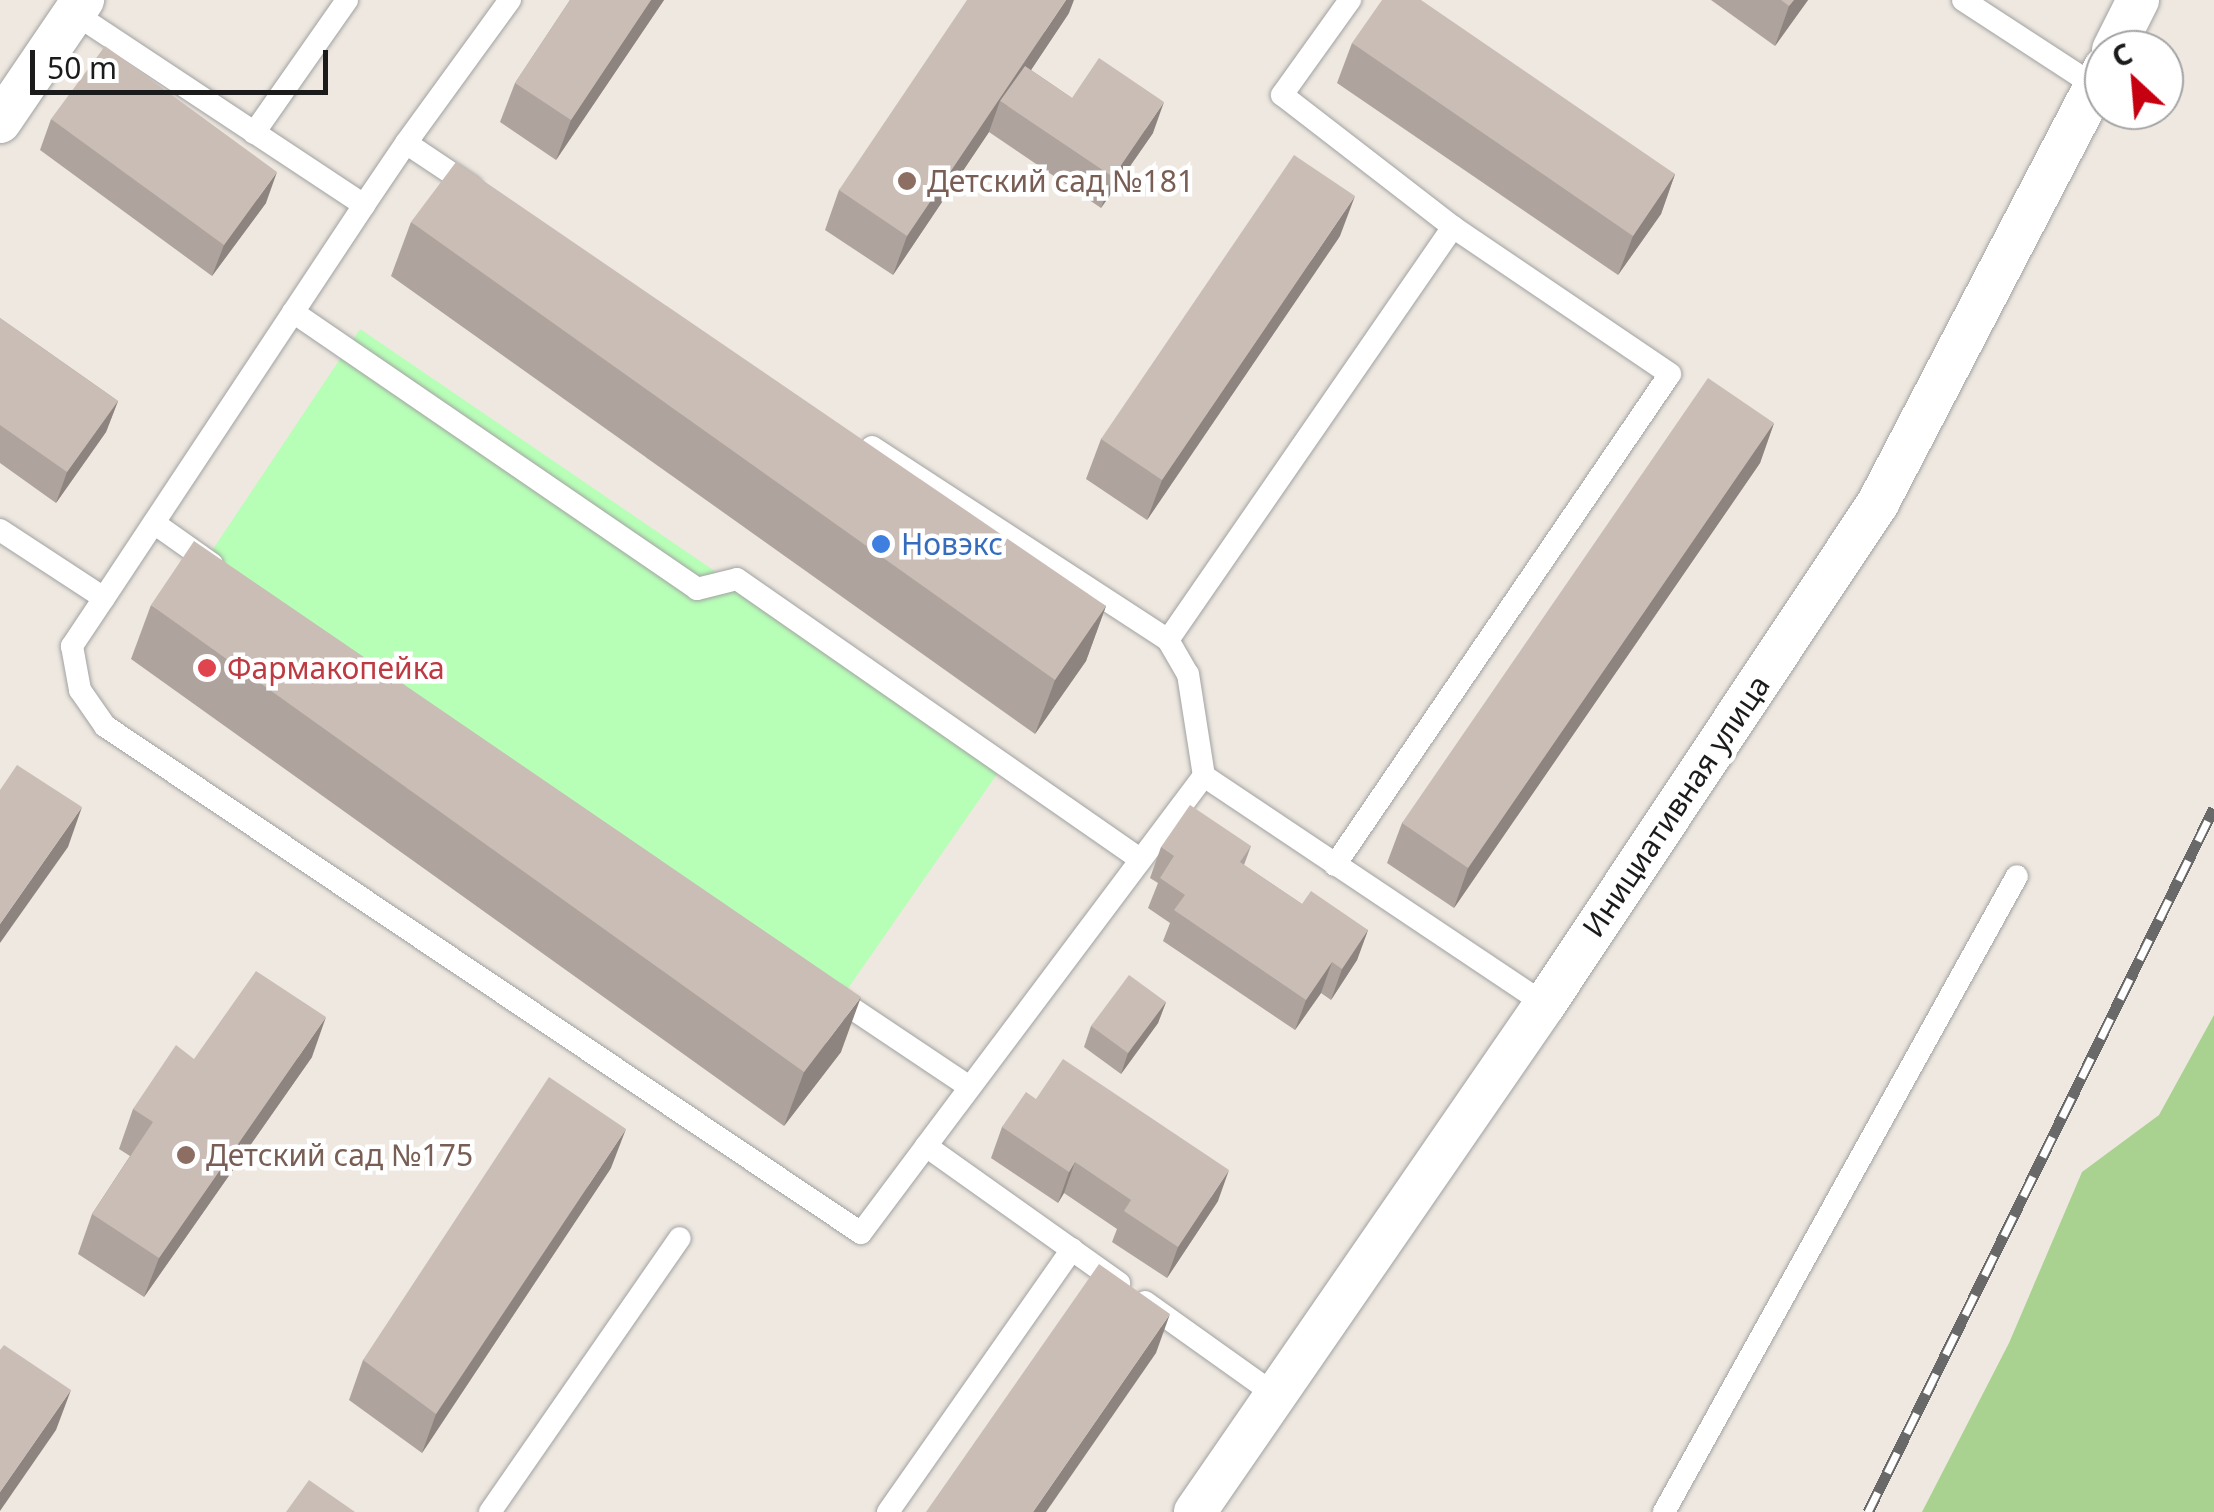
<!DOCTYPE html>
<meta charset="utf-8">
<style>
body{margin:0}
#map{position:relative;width:2214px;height:1512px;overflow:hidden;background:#eee8e0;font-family:"Noto Sans",sans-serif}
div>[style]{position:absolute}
.forest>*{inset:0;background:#a9d290}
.park>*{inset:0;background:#b7feb7}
.roads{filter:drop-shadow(0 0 2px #a2a2a2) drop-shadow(0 0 2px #a2a2a2)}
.lane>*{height:22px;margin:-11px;padding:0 11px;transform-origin:11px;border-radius:11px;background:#fff}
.street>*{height:42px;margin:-21px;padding:0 21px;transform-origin:21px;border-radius:21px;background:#fff}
.rail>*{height:11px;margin-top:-5.5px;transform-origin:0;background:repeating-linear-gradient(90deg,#fff 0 22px,#696969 0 44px);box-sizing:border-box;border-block:2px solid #696969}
.wall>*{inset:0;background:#aea39d}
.shaded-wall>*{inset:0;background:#8d847f}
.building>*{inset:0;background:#cabdb6}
.dots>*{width:28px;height:28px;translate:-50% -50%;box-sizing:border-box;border:5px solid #fff;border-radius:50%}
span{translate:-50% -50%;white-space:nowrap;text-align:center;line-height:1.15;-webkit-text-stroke:9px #fff;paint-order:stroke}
.education-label{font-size:30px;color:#785e54}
.left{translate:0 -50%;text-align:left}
.shop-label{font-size:30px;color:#366cbe}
.health-label{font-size:30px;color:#be3a42}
.street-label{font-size:30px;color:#1b1b1b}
.north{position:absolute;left:2084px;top:30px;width:100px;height:100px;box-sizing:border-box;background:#fff;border:2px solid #a4a4a4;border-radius:50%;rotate:334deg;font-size:28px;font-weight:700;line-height:40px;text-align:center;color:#1b1b1b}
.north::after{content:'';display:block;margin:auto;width:35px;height:45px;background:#c70011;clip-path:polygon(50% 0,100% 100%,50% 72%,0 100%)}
.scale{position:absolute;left:30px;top:50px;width:298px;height:45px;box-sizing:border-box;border:5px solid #1b1b1b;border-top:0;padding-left:12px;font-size:30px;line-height:35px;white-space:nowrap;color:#1b1b1b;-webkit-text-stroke:8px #fff;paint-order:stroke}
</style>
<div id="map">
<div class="forest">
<div style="clip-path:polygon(2214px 1015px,2214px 1512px,1922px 1512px,2009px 1343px,2082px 1172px,2159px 1115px)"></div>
</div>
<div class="park">
<div style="clip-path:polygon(360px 329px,1002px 767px,842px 997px,209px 555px)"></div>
</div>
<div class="roads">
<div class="lane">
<div style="left:1963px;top:0;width:158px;rotate:33.1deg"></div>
<div style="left:74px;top:13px;width:348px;rotate:33.5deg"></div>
<div style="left:364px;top:205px;width:75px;rotate:-55.9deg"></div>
<div style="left:406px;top:143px;width:79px;rotate:33.7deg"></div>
<div style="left:254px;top:133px;width:162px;rotate:-55deg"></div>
<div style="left:406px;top:143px;width:177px;rotate:-54deg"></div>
<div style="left:293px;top:312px;width:490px;rotate:34.4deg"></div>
<div style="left:697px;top:589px;width:41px;rotate:-14deg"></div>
<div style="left:737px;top:579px;width:491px;rotate:34.8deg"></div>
<div style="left:872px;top:447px;width:353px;rotate:33.1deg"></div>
<div style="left:1168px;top:640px;width:39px;rotate:60deg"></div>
<div style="left:1188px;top:674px;width:103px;rotate:81.1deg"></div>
<div style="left:1204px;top:776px;width:410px;rotate:33.8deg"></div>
<div style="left:154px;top:523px;width:71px;rotate:35.3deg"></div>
<div style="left:0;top:530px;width:124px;rotate:33.2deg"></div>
<div style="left:104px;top:598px;width:58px;rotate:123.7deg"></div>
<div style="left:72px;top:646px;width:45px;rotate:79.7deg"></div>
<div style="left:80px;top:690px;width:44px;rotate:55.2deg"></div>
<div style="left:105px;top:726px;width:910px;rotate:33.85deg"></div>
<div style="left:861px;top:1233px;width:109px;rotate:-53.2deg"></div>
<div style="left:926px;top:1146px;width:237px;rotate:35.4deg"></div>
<div style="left:104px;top:598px;width:471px;rotate:-56.5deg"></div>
<div style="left:1168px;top:640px;width:502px;rotate:-55.39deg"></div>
<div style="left:1453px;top:227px;width:216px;rotate:-142.3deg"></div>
<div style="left:1282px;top:95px;width:117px;rotate:-54.4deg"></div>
<div style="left:1335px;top:865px;width:594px;rotate:-55.7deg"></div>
<div style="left:1670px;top:374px;width:262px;rotate:-145.9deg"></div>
<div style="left:838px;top:999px;width:156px;rotate:33.8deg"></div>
<div style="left:926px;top:1146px;width:463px;rotate:-53.1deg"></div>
<div style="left:1145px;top:1302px;width:162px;rotate:35.5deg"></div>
<div style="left:490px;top:1512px;width:333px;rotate:-55.3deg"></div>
<div style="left:888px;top:1512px;width:321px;rotate:-55deg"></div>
<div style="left:1664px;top:1512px;width:727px;rotate:-60.97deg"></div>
</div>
<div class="street">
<div style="left:2113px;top:50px;width:56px;rotate:-63.4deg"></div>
<div style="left:0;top:122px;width:148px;rotate:-55.8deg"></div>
<div style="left:1195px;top:1512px;width:617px;rotate:-55.43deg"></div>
<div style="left:1545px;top:1004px;width:602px;rotate:-56.39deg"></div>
<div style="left:1878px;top:503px;width:490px;rotate:-62.5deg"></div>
</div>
</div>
<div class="rail">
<div style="left:1868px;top:1512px;width:784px;rotate:-63.83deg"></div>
</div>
<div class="wall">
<div style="clip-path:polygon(570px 0,664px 0,556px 160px,500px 122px,515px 83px)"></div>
<div style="clip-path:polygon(1711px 0,1808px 0,1775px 46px)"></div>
<div style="clip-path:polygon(1069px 13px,1031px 70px,1072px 98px,1153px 133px,1101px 208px,989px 132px,893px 275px,825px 230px,839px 190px)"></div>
<div style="clip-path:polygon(1352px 43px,1675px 174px,1661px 214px,1618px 275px,1337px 83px)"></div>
<div style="clip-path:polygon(51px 119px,266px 203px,212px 276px,40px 150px)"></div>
<div style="clip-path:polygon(411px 222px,1106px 606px,1086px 661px,1035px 734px,391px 276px)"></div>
<div style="clip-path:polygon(1340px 236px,1147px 520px,1086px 479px,1101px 439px)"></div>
<div style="clip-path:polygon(0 318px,118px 401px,106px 432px,56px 503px,0 463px)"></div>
<div style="clip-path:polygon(1774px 423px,1760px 463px,1454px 908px,1387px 863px,1402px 823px)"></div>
<div style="clip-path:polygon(151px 605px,841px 1052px,784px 1126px,131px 659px)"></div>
<div style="clip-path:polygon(1251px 846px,1244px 865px,1302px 904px,1368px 930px,1357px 960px,1331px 1000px,1321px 993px,1295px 1030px,1163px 941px,1170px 923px,1148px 908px,1158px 883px,1150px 878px,1161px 847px)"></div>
<div style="clip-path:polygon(1166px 1002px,1158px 1023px,1121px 1074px,1084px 1047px,1091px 1026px)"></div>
<div style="clip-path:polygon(312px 1057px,144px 1297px,78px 1254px,92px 1214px,130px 1156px,119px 1149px,133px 1109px,194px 1059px)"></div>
<div style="clip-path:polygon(1036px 1099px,1218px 1201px,1167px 1278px,1112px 1242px,1117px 1229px,1064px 1193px,1058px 1203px,991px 1158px,1002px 1127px)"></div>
<div style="clip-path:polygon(611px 1168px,422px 1453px,349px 1400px,363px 1360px)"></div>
</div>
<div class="shaded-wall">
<div style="clip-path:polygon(651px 0,664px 0,556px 160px,571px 120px)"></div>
<div style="clip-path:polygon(1066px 0,1074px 0,1069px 13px,1007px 106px,1000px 101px,989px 132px,893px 275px,907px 236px)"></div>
<div style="clip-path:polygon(1794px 0,1808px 0,1775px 46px,1789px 6px)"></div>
<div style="clip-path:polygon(1164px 102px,1153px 133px,1101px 208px,1113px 177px)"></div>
<div style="clip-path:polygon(277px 172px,266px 203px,212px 276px,224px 245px)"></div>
<div style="clip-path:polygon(1675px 174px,1661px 214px,1618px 275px,1633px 236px)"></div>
<div style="clip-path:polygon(1355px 196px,1340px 236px,1147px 520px,1162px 480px)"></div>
<div style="clip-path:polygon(118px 401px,106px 432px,56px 503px,67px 472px)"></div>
<div style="clip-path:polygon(1774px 423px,1760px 463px,1454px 908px,1468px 868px)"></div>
<div style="clip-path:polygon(1106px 606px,1086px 661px,1035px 734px,1055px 680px)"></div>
<div style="clip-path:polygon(82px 807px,68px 847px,0 943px,0 924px)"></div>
<div style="clip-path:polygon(1368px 930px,1357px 960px,1331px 1000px,1342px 969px)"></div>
<div style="clip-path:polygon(1332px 962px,1321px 993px,1295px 1030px,1306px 1000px)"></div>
<div style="clip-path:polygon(861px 997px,841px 1052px,784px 1126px,804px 1072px)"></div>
<div style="clip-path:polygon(1166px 1002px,1158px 1023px,1121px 1074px,1128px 1053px)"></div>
<div style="clip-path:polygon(326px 1017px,312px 1057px,144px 1297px,159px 1258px)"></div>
<div style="clip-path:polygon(626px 1129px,611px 1168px,422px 1453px,436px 1414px)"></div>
<div style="clip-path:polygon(1075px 1162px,1064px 1193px,1058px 1203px,1069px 1172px)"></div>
<div style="clip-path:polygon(1229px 1170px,1218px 1201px,1167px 1278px,1178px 1247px)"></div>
<div style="clip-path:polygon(1170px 1314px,1156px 1353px,1046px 1512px,1033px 1512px)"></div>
<div style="clip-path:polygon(71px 1390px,56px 1430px,0 1511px,0 1492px)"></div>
</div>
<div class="building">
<div style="clip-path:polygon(570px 0,651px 0,571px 120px,515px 83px)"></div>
<div style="clip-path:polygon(967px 0,1066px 0,907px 236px,839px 190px)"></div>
<div style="clip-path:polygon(1382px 0,1421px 0,1675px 174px,1633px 236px,1352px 43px)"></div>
<div style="clip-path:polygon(1781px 0,1794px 0,1789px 6px)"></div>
<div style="clip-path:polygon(105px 46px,277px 172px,224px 245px,51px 119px)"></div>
<div style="clip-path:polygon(1099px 58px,1164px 102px,1113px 177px,1000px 101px,1025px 66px,1072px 98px)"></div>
<div style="clip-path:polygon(1294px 155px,1355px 196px,1162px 480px,1101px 439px)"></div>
<div style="clip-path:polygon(456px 162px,1106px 606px,1055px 680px,411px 222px)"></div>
<div style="clip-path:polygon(0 318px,118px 401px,67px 472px,0 425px)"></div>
<div style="clip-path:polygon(1708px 378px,1774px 423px,1468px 868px,1402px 823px)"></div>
<div style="clip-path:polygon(194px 541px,861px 997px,804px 1072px,151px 605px)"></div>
<div style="clip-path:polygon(17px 765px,82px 807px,0 924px,0 790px)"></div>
<div style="clip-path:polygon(1190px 805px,1251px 846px,1240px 862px,1302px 904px,1311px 891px,1368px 930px,1342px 969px,1332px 962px,1306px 1000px,1174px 910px,1185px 895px,1160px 878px,1174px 856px,1161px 847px)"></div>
<div style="clip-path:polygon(256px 971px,326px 1017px,159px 1258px,92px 1214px,153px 1122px,133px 1109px,176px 1045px,194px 1059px)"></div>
<div style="clip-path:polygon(1129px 975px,1166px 1002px,1128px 1053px,1091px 1026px)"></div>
<div style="clip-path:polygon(1063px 1059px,1229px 1170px,1178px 1247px,1124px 1211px,1131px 1200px,1075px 1162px,1069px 1172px,1002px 1127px,1026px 1092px,1036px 1099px)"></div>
<div style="clip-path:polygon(549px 1077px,626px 1129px,436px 1414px,363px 1360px)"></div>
<div style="clip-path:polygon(1099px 1264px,1170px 1314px,1033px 1512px,926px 1512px)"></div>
<div style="clip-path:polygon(4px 1345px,71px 1390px,0 1492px,0 1350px)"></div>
<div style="clip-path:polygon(309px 1480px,355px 1512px,286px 1512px)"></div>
</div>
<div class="dots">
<div style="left:907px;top:181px;background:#8d6e63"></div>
<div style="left:881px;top:544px;background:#3f7fe0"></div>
<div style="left:207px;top:668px;background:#e0444e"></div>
<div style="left:186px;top:1155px;background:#8d6e63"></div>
</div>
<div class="education-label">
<span class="left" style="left:927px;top:181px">Детский сад №181</span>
<span class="left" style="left:206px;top:1155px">Детский сад №175</span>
</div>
<div class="shop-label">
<span class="left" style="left:901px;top:544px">Новэкс</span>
</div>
<div class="health-label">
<span class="left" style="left:227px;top:668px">Фармакопейка</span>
</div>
<div class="street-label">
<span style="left:1676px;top:806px;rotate:-56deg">Инициативная улица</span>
</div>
<div class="north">С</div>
<div class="scale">50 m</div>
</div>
